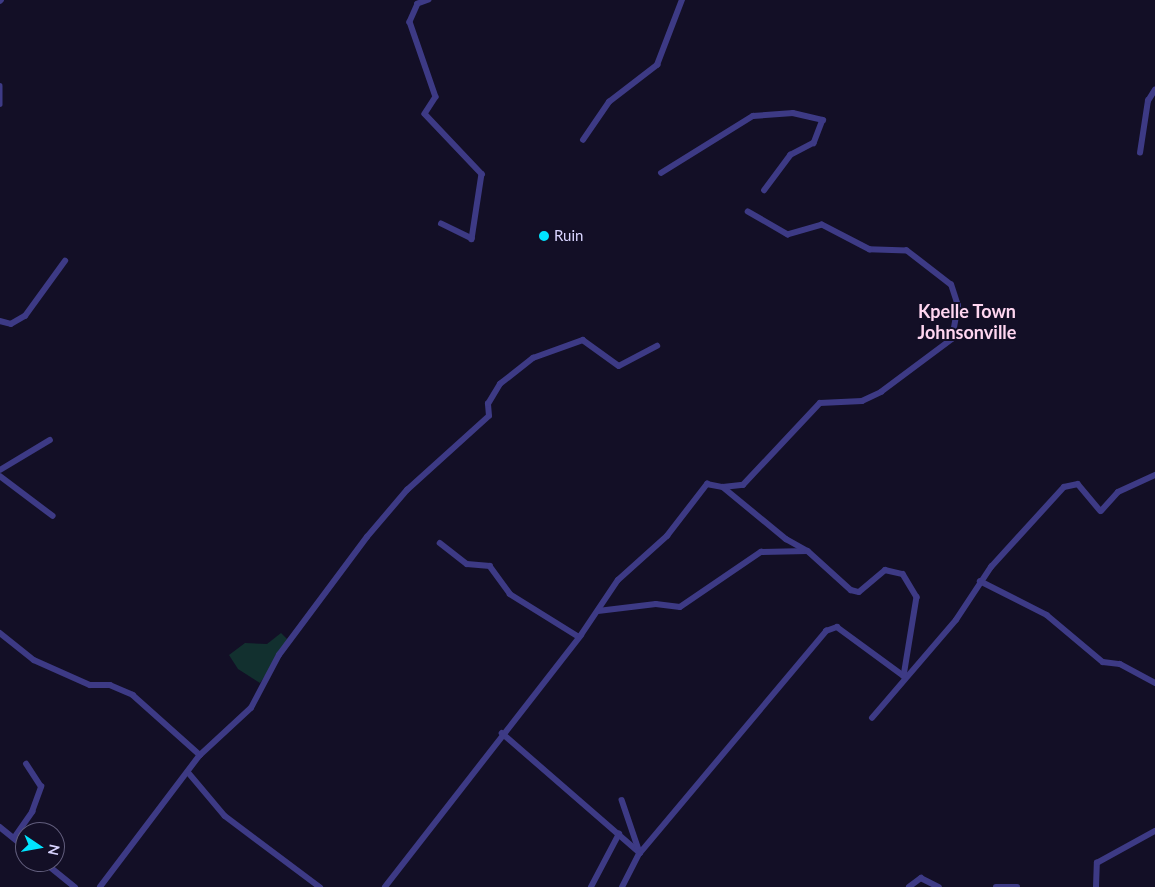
<!DOCTYPE html>
<style>
body{margin:0}
#map{position:relative;width:1155px;height:887px;overflow:hidden;background:#130f26;font-family:Lato,sans-serif}
div>[style]{position:absolute}
.green>*{inset:0;background:#12302f}
.street>*{height:5.5px;margin:-2.75px;padding:0 2.75px;transform-origin:2.75px;border-radius:2.75px;background:#3d3a85}
.dots>*{width:14px;height:14px;translate:-50% -50%;box-sizing:border-box;border:2px solid #130f26;border-radius:50%}
span{translate:-50% -50%;white-space:nowrap;text-align:center;line-height:1.15;-webkit-text-stroke:4px #130f26;paint-order:stroke}
.poi-label{font-size:15px;color:#d9d4ff}
.left{translate:0 -50%;text-align:left}
.quarter-label{font-size:18px;color:#ffd6f0;font-weight:700}
.north{position:absolute;left:15px;top:822px;width:50px;height:50px;box-sizing:border-box;background:#130f26;border:1px solid #625e7d;border-radius:50%;rotate:102deg;font-size:14px;font-weight:700;line-height:20px;text-align:center;color:#d9d4ff}
.north::after{content:'';display:block;margin:auto;width:18px;height:22px;background:#00e5ff;clip-path:polygon(50% 0,100% 100%,50% 72%,0 100%)}
</style>
<div id="map">
<div class="green">
<div style="clip-path:polygon(281px 633px,289px 641px,260px 683px,238px 669px,229px 655px,245px 643px,267px 644px)"></div>
</div>
<div class="street">
<div style="left:429px;top:0;width:12px;rotate:160deg"></div>
<div style="left:418px;top:4px;width:20px;rotate:114deg"></div>
<div style="left:410px;top:22px;width:79px;rotate:70.9deg"></div>
<div style="left:436px;top:97px;width:20px;rotate:123deg"></div>
<div style="left:425px;top:114px;width:83px;rotate:46.5deg"></div>
<div style="left:482px;top:174px;width:66px;rotate:98.7deg"></div>
<div style="left:472px;top:239px;width:34px;rotate:-154deg"></div>
<div style="left:0;top:1px;width:1px;rotate:-45deg"></div>
<div style="left:0;top:86px;width:18px;rotate:90deg"></div>
<div style="left:583px;top:140px;width:46px;rotate:-55.6deg"></div>
<div style="left:609px;top:102px;width:61px;rotate:-37.6deg"></div>
<div style="left:657px;top:65px;width:70px;rotate:-69deg"></div>
<div style="left:1140px;top:153px;width:53px;rotate:-81.3deg"></div>
<div style="left:1148px;top:101px;width:13px;rotate:-58deg"></div>
<div style="left:661px;top:173px;width:108px;rotate:-31.8deg"></div>
<div style="left:753px;top:116px;width:40px;rotate:-4.3deg"></div>
<div style="left:793px;top:113px;width:31px;rotate:13deg"></div>
<div style="left:823px;top:120px;width:25px;rotate:111deg"></div>
<div style="left:814px;top:143px;width:26px;rotate:152deg"></div>
<div style="left:791px;top:155px;width:44px;rotate:126.6deg"></div>
<div style="left:0;top:321px;width:11px;rotate:15deg"></div>
<div style="left:11px;top:324px;width:16px;rotate:-30deg"></div>
<div style="left:25px;top:316px;width:68px;rotate:-54deg"></div>
<div style="left:0;top:470px;width:58px;rotate:-31deg"></div>
<div style="left:0;top:476px;width:66px;rotate:37deg"></div>
<div style="left:723px;top:487px;width:20px;rotate:-6deg"></div>
<div style="left:743px;top:485px;width:112px;rotate:-46.8deg"></div>
<div style="left:820px;top:403px;width:42px;rotate:-2.7deg"></div>
<div style="left:862px;top:401px;width:21px;rotate:-25deg"></div>
<div style="left:881px;top:392px;width:89px;rotate:-36.7deg"></div>
<div style="left:952px;top:339px;width:34px;rotate:-80deg"></div>
<div style="left:958px;top:306px;width:22px;rotate:-108deg"></div>
<div style="left:951px;top:285px;width:56px;rotate:-142.3deg"></div>
<div style="left:907px;top:251px;width:37px;rotate:-178deg"></div>
<div style="left:870px;top:250px;width:54px;rotate:-152.5deg"></div>
<div style="left:822px;top:225px;width:35px;rotate:164deg"></div>
<div style="left:788px;top:235px;width:46px;rotate:-150.1deg"></div>
<div style="left:440px;top:543px;width:34px;rotate:38deg"></div>
<div style="left:467px;top:564px;width:23px;rotate:5deg"></div>
<div style="left:490px;top:566px;width:34px;rotate:54deg"></div>
<div style="left:510px;top:594px;width:81px;rotate:31.9deg"></div>
<div style="left:980px;top:581px;width:75px;rotate:26.9deg"></div>
<div style="left:1047px;top:615px;width:73px;rotate:40deg"></div>
<div style="left:1103px;top:662px;width:17px;rotate:7deg"></div>
<div style="left:1120px;top:664px;width:40px;rotate:28deg"></div>
<div style="left:598px;top:611px;width:58px;rotate:-6.9deg"></div>
<div style="left:656px;top:604px;width:24px;rotate:7deg"></div>
<div style="left:680px;top:607px;width:98px;rotate:-34.2deg"></div>
<div style="left:761px;top:552px;width:46px;rotate:-1.2deg"></div>
<div style="left:0;top:633px;width:43px;rotate:38.5deg"></div>
<div style="left:34px;top:660px;width:61px;rotate:24.1deg"></div>
<div style="left:90px;top:685px;width:20px"></div>
<div style="left:110px;top:685px;width:25px;rotate:23deg"></div>
<div style="left:133px;top:695px;width:90px;rotate:41.8deg"></div>
<div style="left:872px;top:718px;width:129px;rotate:-49.4deg"></div>
<div style="left:956px;top:620px;width:64px;rotate:-56.6deg"></div>
<div style="left:991px;top:567px;width:108px;rotate:-47.6deg"></div>
<div style="left:1064px;top:487px;width:14px;rotate:-12deg"></div>
<div style="left:1078px;top:484px;width:35px;rotate:50deg"></div>
<div style="left:1101px;top:511px;width:25px;rotate:-48deg"></div>
<div style="left:1118px;top:492px;width:41px;rotate:-24.7deg"></div>
<div style="left:502px;top:733px;width:183px;rotate:41deg"></div>
<div style="left:640px;top:853px;width:290px;rotate:-50deg"></div>
<div style="left:826px;top:631px;width:12px;rotate:-20deg"></div>
<div style="left:837px;top:627px;width:83px;rotate:36.2deg"></div>
<div style="left:188px;top:772px;width:57px;rotate:49.9deg"></div>
<div style="left:225px;top:816px;width:119px;rotate:36.8deg"></div>
<div style="left:622px;top:800px;width:56px;rotate:71.2deg"></div>
<div style="left:640px;top:853px;width:38px;rotate:117deg"></div>
<div style="left:0;top:827px;width:32px;rotate:39deg"></div>
<div style="left:14px;top:838px;width:32px;rotate:-55deg"></div>
<div style="left:32px;top:812px;width:27px;rotate:-70deg"></div>
<div style="left:41px;top:787px;width:27px;rotate:-123deg"></div>
<div style="left:44px;top:862px;width:40px;rotate:39deg"></div>
<div style="left:100px;top:887px;width:166px;rotate:-52.9deg"></div>
<div style="left:200px;top:755px;width:69px;rotate:-42.7deg"></div>
<div style="left:251px;top:708px;width:60px;rotate:-62.2deg"></div>
<div style="left:279px;top:655px;width:147px;rotate:-53.3deg"></div>
<div style="left:367px;top:537px;width:62px;rotate:-49.6deg"></div>
<div style="left:407px;top:490px;width:110px;rotate:-42.1deg"></div>
<div style="left:489px;top:416px;width:12px;rotate:-95deg"></div>
<div style="left:488px;top:404px;width:23px;rotate:-59deg"></div>
<div style="left:500px;top:384px;width:42px;rotate:-38.2deg"></div>
<div style="left:533px;top:358px;width:53px;rotate:-19.8deg"></div>
<div style="left:583px;top:340px;width:44px;rotate:35.8deg"></div>
<div style="left:619px;top:366px;width:43px;rotate:-27.8deg"></div>
<div style="left:385px;top:887px;width:319px;rotate:-52.1deg"></div>
<div style="left:581px;top:635px;width:66px;rotate:-56.1deg"></div>
<div style="left:618px;top:580px;width:66px;rotate:-41.9deg"></div>
<div style="left:667px;top:536px;width:66px;rotate:-52.4deg"></div>
<div style="left:707px;top:484px;width:16px;rotate:11deg"></div>
<div style="left:723px;top:487px;width:82px;rotate:39.5deg"></div>
<div style="left:786px;top:539px;width:25px;rotate:29deg"></div>
<div style="left:808px;top:551px;width:58px;rotate:42.2deg"></div>
<div style="left:851px;top:590px;width:8px;rotate:14deg"></div>
<div style="left:859px;top:592px;width:34px;rotate:-40deg"></div>
<div style="left:885px;top:570px;width:18px;rotate:13deg"></div>
<div style="left:903px;top:574px;width:27px;rotate:59deg"></div>
<div style="left:917px;top:597px;width:80px;rotate:99.3deg"></div>
<div style="left:591px;top:887px;width:60px;rotate:-62.2deg"></div>
<div style="left:909px;top:887px;width:15px;rotate:-37deg"></div>
<div style="left:921px;top:878px;width:20px;rotate:27deg"></div>
<div style="left:996px;top:887px;width:21px"></div>
<div style="left:1096px;top:887px;width:24px;rotate:-88deg"></div>
<div style="left:1097px;top:863px;width:66px;rotate:-28.9deg"></div>
</div>
<div class="dots">
<div style="left:544px;top:236px;background:#00e5ff"></div>
</div>
<div class="poi-label">
<span class="left" style="left:554px;top:236px">Ruin</span>
</div>
<div class="quarter-label">
<span style="left:967px;top:322px">Kpelle Town<br>Johnsonville</span>
</div>
<div class="north">N</div>
</div>
